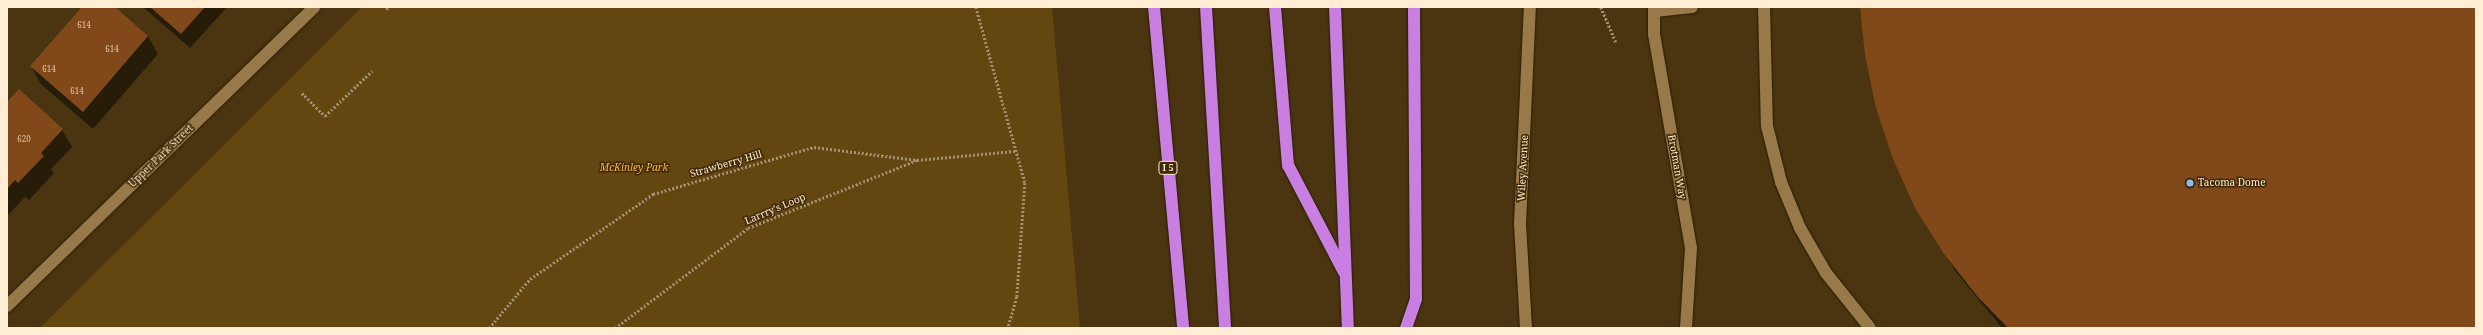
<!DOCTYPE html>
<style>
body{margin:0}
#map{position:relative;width:2483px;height:335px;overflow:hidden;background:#4a3510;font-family:"Noto Serif",serif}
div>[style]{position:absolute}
.green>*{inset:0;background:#644611}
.shadow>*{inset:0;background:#0007}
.building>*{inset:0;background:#81491a}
.path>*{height:2.5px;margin-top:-1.25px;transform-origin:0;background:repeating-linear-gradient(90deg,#a49172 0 2px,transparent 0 4px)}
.roads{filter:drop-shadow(0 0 1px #2c1d04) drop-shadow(0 0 1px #2c1d04)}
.service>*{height:12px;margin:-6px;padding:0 6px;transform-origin:6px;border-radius:6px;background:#98794a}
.minor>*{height:12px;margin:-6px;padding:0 6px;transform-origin:6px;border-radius:6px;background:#98794a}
.tertiary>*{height:12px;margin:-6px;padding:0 6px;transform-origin:6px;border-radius:6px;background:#98794a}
.motorway>*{height:12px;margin:-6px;padding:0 6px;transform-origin:6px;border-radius:6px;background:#c97ee2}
.dots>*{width:11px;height:11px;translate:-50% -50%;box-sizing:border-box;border:2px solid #402a04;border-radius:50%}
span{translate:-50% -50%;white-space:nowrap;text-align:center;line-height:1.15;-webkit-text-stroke:3px #402a04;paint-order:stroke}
.number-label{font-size:8px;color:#e0c5a6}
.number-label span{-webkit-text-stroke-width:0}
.shield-label span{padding:1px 3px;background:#402a04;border:1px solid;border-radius:3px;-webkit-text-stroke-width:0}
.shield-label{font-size:9px;color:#ffeed5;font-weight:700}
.street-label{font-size:10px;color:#ffeed5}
.park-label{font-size:10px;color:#fdb73d;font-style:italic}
.poi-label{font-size:10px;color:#ffeed5}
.left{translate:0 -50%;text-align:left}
.frame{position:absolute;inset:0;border:8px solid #ffeed5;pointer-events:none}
</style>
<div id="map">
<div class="green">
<div style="clip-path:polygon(362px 7px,1052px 7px,1080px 328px,40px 328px)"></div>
</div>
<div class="shadow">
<div style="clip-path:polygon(83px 7px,114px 7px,148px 36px,158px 54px,93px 129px,41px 84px,31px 66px)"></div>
<div style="clip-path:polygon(143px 7px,227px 7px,190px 48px)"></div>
<div style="clip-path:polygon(1861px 7px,2476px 7px,2476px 328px,2002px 328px,1956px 272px,1927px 226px)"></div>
<div style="clip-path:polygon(7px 104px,62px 130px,72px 147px,51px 169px,54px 173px,29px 200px,25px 197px,7px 216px)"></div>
</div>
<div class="building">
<div style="clip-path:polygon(82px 7px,115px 7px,148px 36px,83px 112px,30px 66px)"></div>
<div style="clip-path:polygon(150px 7px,205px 7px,181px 34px)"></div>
<div style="clip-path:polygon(1860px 7px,2476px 7px,2476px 328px,2008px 328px,1977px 296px,1944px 254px,1915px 208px,1893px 159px,1876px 108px,1865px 55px)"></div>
<div style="clip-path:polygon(19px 89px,63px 129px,41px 153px,44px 156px,18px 183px,15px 180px,7px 189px,7px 102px)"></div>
</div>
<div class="path">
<div style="left:976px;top:7px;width:183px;rotate:74.4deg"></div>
<div style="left:1025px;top:183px;width:114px;rotate:94deg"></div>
<div style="left:1017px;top:297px;width:32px;rotate:106deg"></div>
<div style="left:1601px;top:7px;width:38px;rotate:67deg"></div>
<div style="left:386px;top:9px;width:4px;rotate:-34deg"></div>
<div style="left:302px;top:93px;width:33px;rotate:45deg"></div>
<div style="left:325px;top:116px;width:65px;rotate:-43.8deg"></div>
<div style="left:489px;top:328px;width:64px;rotate:-50.1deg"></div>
<div style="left:530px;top:279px;width:150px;rotate:-34.6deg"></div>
<div style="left:653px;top:194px;width:168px;rotate:-16.3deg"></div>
<div style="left:814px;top:147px;width:104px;rotate:7.2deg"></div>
<div style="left:917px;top:160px;width:98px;rotate:-5.2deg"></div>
<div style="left:615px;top:328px;width:166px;rotate:-36.9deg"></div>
<div style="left:748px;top:228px;width:182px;rotate:-21.9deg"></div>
</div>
<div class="roads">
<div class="service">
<div style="left:1764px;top:7px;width:119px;rotate:88.6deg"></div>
<div style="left:1767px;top:126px;width:58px;rotate:76deg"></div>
<div style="left:1781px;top:182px;width:50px;rotate:67.6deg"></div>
<div style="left:1800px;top:228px;width:52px;rotate:60deg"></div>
<div style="left:1826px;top:273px;width:70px;rotate:51.3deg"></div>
<div style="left:1655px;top:11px;width:37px;rotate:-6deg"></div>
</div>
<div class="minor">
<div style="left:1654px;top:7px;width:27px;rotate:90deg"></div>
<div style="left:1654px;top:34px;width:217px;rotate:80.2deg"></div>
<div style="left:1691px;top:248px;width:80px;rotate:93.6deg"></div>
<div style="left:7px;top:306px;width:429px;rotate:-44.2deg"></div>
</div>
<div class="tertiary">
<div style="left:1526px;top:328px;width:104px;rotate:-93.3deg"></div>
<div style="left:1520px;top:224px;width:217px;rotate:-87.4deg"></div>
</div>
<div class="motorway">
<div style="left:1154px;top:7px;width:322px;rotate:84.8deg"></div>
<div style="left:1206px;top:7px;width:322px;rotate:86.6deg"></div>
<div style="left:1275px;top:7px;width:159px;rotate:85.3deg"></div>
<div style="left:1288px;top:165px;width:121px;rotate:62.4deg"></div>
<div style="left:1335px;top:7px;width:321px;rotate:87.7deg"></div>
<div style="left:1406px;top:328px;width:31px;rotate:-71deg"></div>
<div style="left:1416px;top:299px;width:292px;rotate:-90.4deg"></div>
</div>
</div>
<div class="dots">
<div style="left:2190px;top:183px;background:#8bbafc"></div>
</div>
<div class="number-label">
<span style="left:84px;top:25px">614</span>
<span style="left:112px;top:49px">614</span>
<span style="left:49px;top:69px">614</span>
<span style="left:77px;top:91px">614</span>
<span style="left:24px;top:139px">620</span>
</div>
<div class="shield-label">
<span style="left:1168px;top:168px">I 5</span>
</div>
<div class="street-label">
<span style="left:161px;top:156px;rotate:-44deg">Upper Park Street</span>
<span style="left:726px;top:164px;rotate:-16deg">Strawberry Hill</span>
<span style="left:1677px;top:167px;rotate:80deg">Brotman Way</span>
<span style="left:1523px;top:168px;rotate:-87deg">Wiley Avenue</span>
<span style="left:775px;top:209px;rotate:-23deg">Larrry's Loop</span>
</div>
<div class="park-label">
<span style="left:634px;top:168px">McKinley Park</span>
</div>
<div class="poi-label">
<span class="left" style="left:2198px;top:183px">Tacoma Dome</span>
</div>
<div class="frame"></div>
</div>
